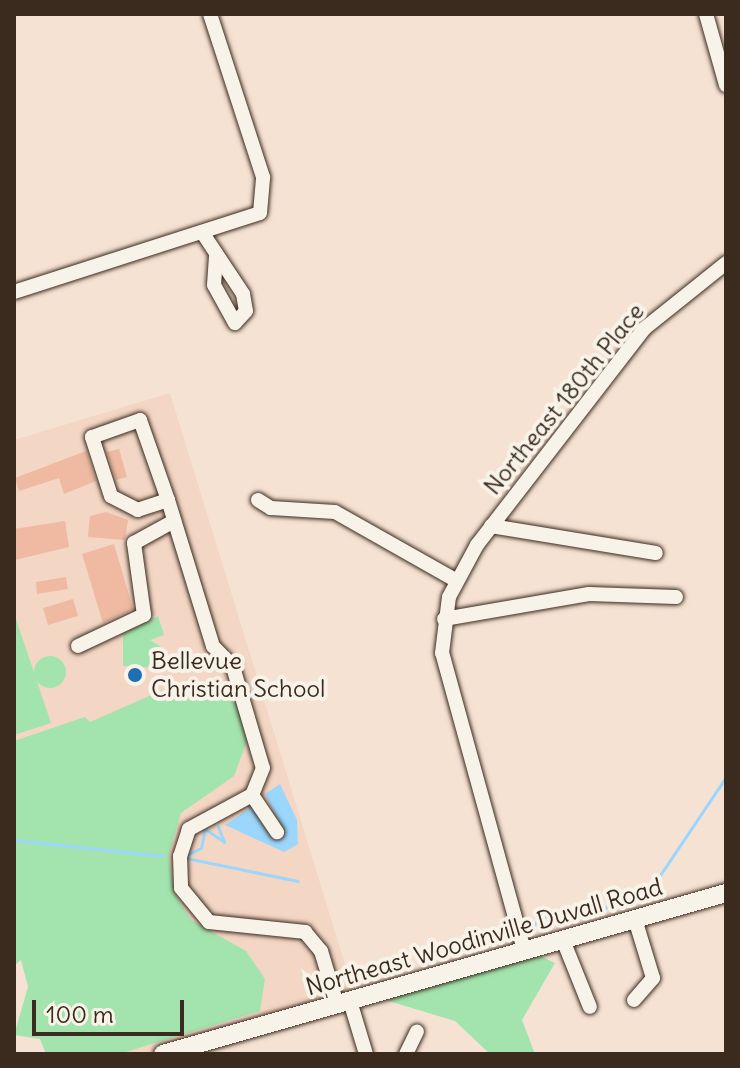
<!DOCTYPE html>
<style>
body{margin:0}
#map{position:relative;width:740px;height:1068px;overflow:hidden;background:#f5e2d3;font-family:Delius,sans-serif}
div>[style]{position:absolute}
.built>*{inset:0;background:#f3d6c4}
.green>*{inset:0;background:#a3e4ae}
.round{border-radius:50%}
.water>*{inset:0;background:#9bd7fc}
.stream>*{height:3px;margin:-1.5px;padding:0 1.5px;transform-origin:1.5px;border-radius:1.5px;background:#9bd7fc}
.building>*{inset:0;background:#efb9a2}
.roads{filter:drop-shadow(0 0 2px #3b2a1e) drop-shadow(0 0 2px #3b2a1e)}
.minor>*{height:14px;margin:-7px;padding:0 7px;transform-origin:7px;border-radius:7px;background:#f7f3e8}
.major>*{height:18px;margin:-9px;padding:0 9px;transform-origin:9px;border-radius:9px;background:#f7f3e8}
.dots>*{width:22px;height:22px;translate:-50% -50%;box-sizing:border-box;border:4px solid #f7f3e8;border-radius:50%}
span{translate:-50% -50%;white-space:nowrap;text-align:center;line-height:1.15;-webkit-text-stroke:8px #f7f3e8;paint-order:stroke}
.street-label{font-size:24px;color:#3b2a1e}
.poi-label{font-size:24px;color:#3b2a1e}
.left{translate:0 -50%;text-align:left}
.frame{position:absolute;inset:0;border:16px solid #3b2a1e;pointer-events:none}
.scale{position:absolute;left:32px;top:1000px;width:152px;height:36px;box-sizing:border-box;border:4px solid #3b2a1e;border-top:0;padding-left:10px;font-size:24px;line-height:28px;white-space:nowrap;color:#3b2a1e;-webkit-text-stroke:6px #f7f3e8;paint-order:stroke}
</style>
<div id="map">
<div class="built">
<div style="clip-path:polygon(170px 393px,358px 1007px,200px 1054px,58px 1054px,14px 910px,14px 440px)"></div>
</div>
<div class="green">
<div style="clip-path:polygon(14px 613px,51px 723px,14px 735px)"></div>
<div style="clip-path:polygon(158px 616px,164px 635px,150px 640px,161px 647px,161px 668px,123px 666px,123px 633px)"></div>
<div class="round" style="left:34px;top:656px;width:32px;height:32px"></div>
<div style="clip-path:polygon(221px 686px,235px 695px,247px 741px,234px 776px,181px 813px,169px 855px,174px 893px,191px 920px,246px 951px,265px 979px,260px 1011px,119px 1054px,46px 1054px,40px 1039px,14px 1035px,28px 987px,21px 960px,14px 966px,14px 741px,85px 717px,90px 722px,165px 689px)"></div>
<div style="clip-path:polygon(536px 954px,555px 963px,522px 1020px,535px 1054px,490px 1054px,455px 1021px,382px 999px)"></div>
</div>
<div class="water">
<div style="clip-path:polygon(280px 784px,297px 820px,298px 844px,284px 852px,225px 825px,251px 807px,282px 828px,265px 794px)"></div>
</div>
<div class="stream">
<div style="left:726px;top:769px;width:2px;rotate:90deg"></div>
<div style="left:14px;top:840px;width:150px;rotate:6.1deg"></div>
<div style="left:187px;top:855px;width:16px;rotate:-27deg"></div>
<div style="left:201px;top:848px;width:19px;rotate:-78deg"></div>
<div style="left:205px;top:829px;width:23px;rotate:34deg"></div>
<div style="left:224px;top:842px;width:17px;rotate:-111deg"></div>
<div style="left:186px;top:858px;width:114px;rotate:11.6deg"></div>
<div style="left:533px;top:925px;width:14px;rotate:-36deg"></div>
<div style="left:544px;top:917px;width:35px;rotate:2deg"></div>
<div style="left:579px;top:918px;width:76px;rotate:-21.5deg"></div>
<div style="left:650px;top:890px;width:136px;rotate:-56.1deg"></div>
</div>
<div class="building">
<div style="clip-path:polygon(119px 449px,127px 477px,116px 480px,107px 452px)"></div>
<div style="clip-path:polygon(86px 451px,96px 481px,64px 494px,59px 478px,19px 491px,15px 478px)"></div>
<div style="clip-path:polygon(106px 512px,128px 520px,125px 540px,88px 537px,90px 516px)"></div>
<div style="clip-path:polygon(65px 521px,69px 547px,15px 560px,14px 529px)"></div>
<div style="clip-path:polygon(114px 544px,133px 609px,103px 623px,82px 554px)"></div>
<div style="clip-path:polygon(66px 577px,68px 589px,37px 594px,36px 582px)"></div>
<div style="clip-path:polygon(73px 599px,78px 616px,48px 625px,43px 608px)"></div>
</div>
<div class="roads">
<div class="minor">
<div style="left:706px;top:14px;width:74px;rotate:74.3deg"></div>
<div style="left:204px;top:235px;width:71px;rotate:56.5deg"></div>
<div style="left:243px;top:294px;width:17px;rotate:80deg"></div>
<div style="left:246px;top:311px;width:16px;rotate:133deg"></div>
<div style="left:235px;top:323px;width:43px;rotate:-118.9deg"></div>
<div style="left:214px;top:285px;width:31px;rotate:-86deg"></div>
<div style="left:14px;top:292px;width:258px;rotate:-17.8deg"></div>
<div style="left:260px;top:213px;width:36px;rotate:-85deg"></div>
<div style="left:263px;top:177px;width:171px;rotate:-108deg"></div>
<div style="left:168px;top:500px;width:32px;rotate:162deg"></div>
<div style="left:138px;top:510px;width:30px;rotate:-153deg"></div>
<div style="left:111px;top:496px;width:62px;rotate:-107.9deg"></div>
<div style="left:92px;top:437px;width:51px;rotate:-19.5deg"></div>
<div style="left:140px;top:420px;width:85px;rotate:70.7deg"></div>
<div style="left:168px;top:500px;width:153px;rotate:72.9deg"></div>
<div style="left:213px;top:646px;width:29px;rotate:46deg"></div>
<div style="left:233px;top:667px;width:105px;rotate:73.5deg"></div>
<div style="left:263px;top:768px;width:29px;rotate:112deg"></div>
<div style="left:252px;top:795px;width:72px;rotate:151.6deg"></div>
<div style="left:189px;top:829px;width:28px;rotate:108deg"></div>
<div style="left:180px;top:856px;width:32px;rotate:88deg"></div>
<div style="left:181px;top:888px;width:44px;rotate:50.5deg"></div>
<div style="left:209px;top:922px;width:97px;rotate:5.9deg"></div>
<div style="left:305px;top:932px;width:25px;rotate:50deg"></div>
<div style="left:321px;top:951px;width:55px;rotate:73.2deg"></div>
<div style="left:258px;top:500px;width:15px;rotate:32deg"></div>
<div style="left:271px;top:508px;width:64px;rotate:3.6deg"></div>
<div style="left:335px;top:512px;width:138px;rotate:29.5deg"></div>
<div style="left:491px;top:526px;width:167px;rotate:9.3deg"></div>
<div style="left:444px;top:619px;width:147px;rotate:-9.8deg"></div>
<div style="left:589px;top:594px;width:87px;rotate:2deg"></div>
<div style="left:78px;top:646px;width:73px;rotate:-25.2deg"></div>
<div style="left:144px;top:615px;width:73px;rotate:-97.9deg"></div>
<div style="left:134px;top:543px;width:46px;rotate:-28.8deg"></div>
<div style="left:252px;top:795px;width:45px;rotate:56deg"></div>
<div style="left:563px;top:940px;width:72px;rotate:68.1deg"></div>
<div style="left:524px;top:950px;width:308px;rotate:-105.4deg"></div>
<div style="left:442px;top:653px;width:56px;rotate:-82.9deg"></div>
<div style="left:449px;top:597px;width:59px;rotate:-61.7deg"></div>
<div style="left:477px;top:545px;width:274px;rotate:-52.3deg"></div>
<div style="left:645px;top:328px;width:104px;rotate:-38.7deg"></div>
<div style="left:634px;top:1000px;width:29px;rotate:-49deg"></div>
<div style="left:653px;top:978px;width:62px;rotate:-107deg"></div>
<div style="left:350px;top:1001px;width:55px;rotate:73.2deg"></div>
<div style="left:406px;top:1054px;width:25px;rotate:-64deg"></div>
</div>
<div class="major">
<div style="left:163px;top:1054px;width:586px;rotate:-15.96deg"></div>
</div>
</div>
<div class="dots">
<div style="left:135px;top:675px;background:#1f6fb2"></div>
</div>
<div class="street-label">
<span style="left:564px;top:399px;rotate:-51deg">Northeast 180th Place</span>
<span style="left:484px;top:937px;rotate:-16deg">Northeast Woodinville Duvall Road</span>
</div>
<div class="poi-label">
<span class="left" style="left:151px;top:675px">Bellevue<br>Christian School</span>
</div>
<div class="frame"></div>
<div class="scale">100 m</div>
</div>
